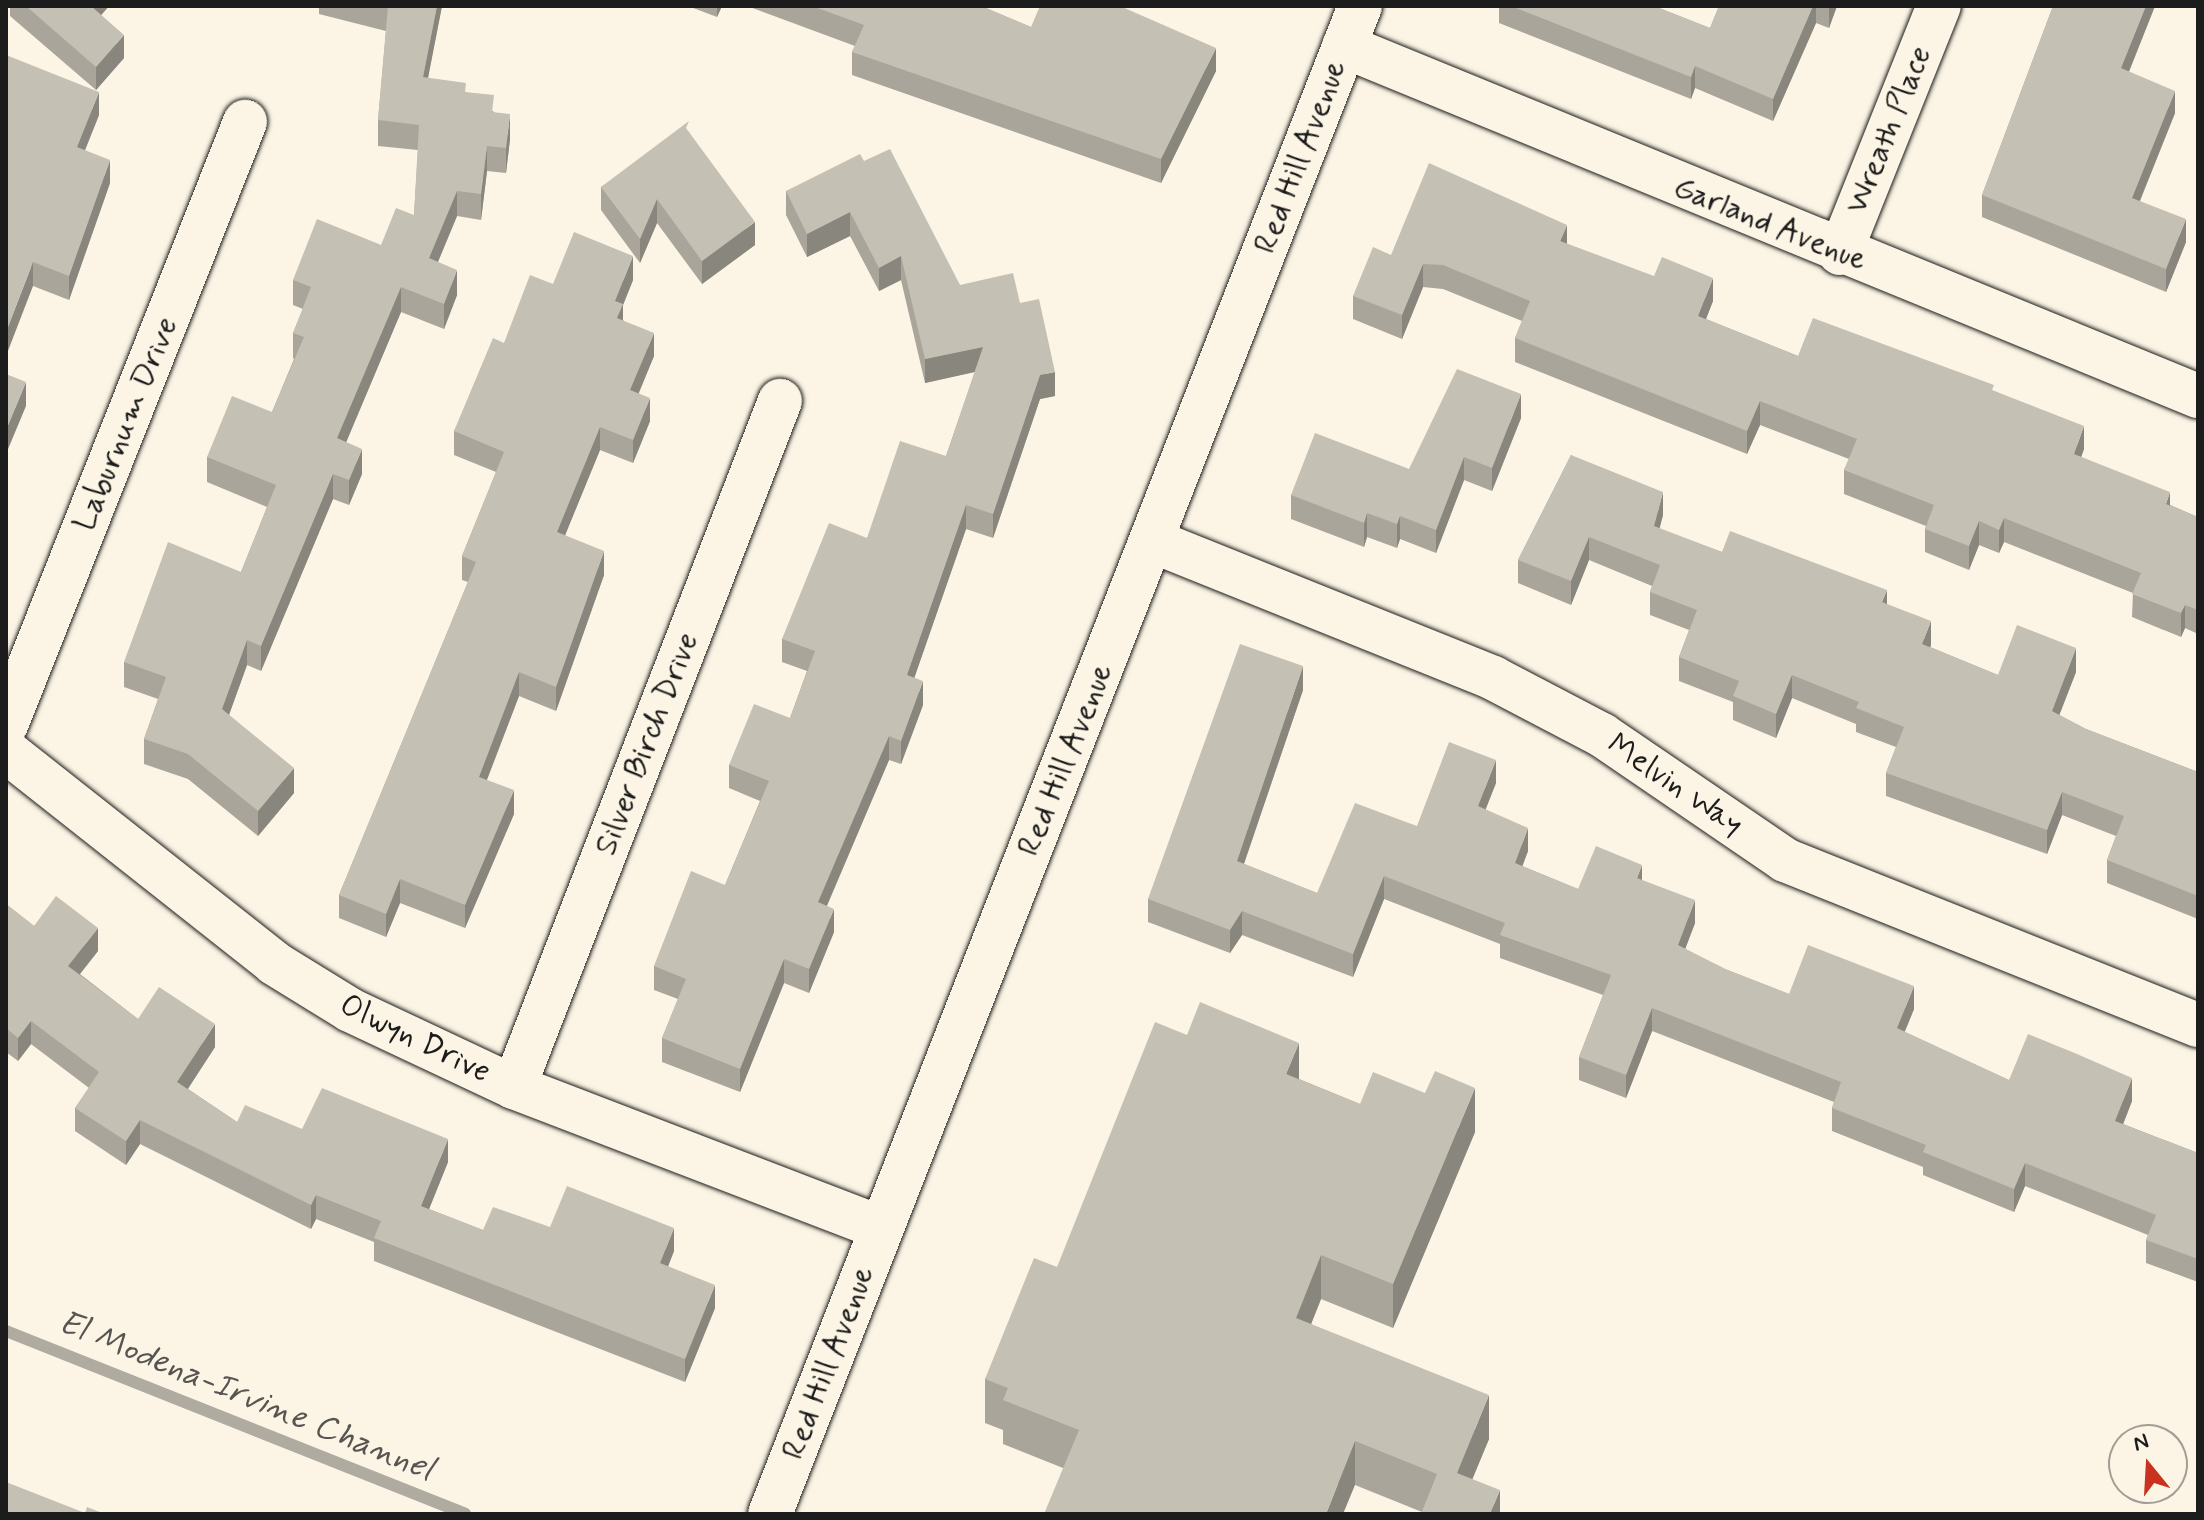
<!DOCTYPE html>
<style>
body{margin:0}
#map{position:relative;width:2204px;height:1520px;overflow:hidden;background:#fcf5e5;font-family:Mynerve,sans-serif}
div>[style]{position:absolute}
.stream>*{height:12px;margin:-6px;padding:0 6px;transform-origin:6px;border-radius:6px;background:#b0aba1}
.roads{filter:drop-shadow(0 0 2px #1c1c1c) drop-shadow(0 0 2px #1c1c1c)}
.minor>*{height:44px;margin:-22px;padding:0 22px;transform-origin:22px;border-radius:22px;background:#fcf5e5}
.major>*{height:44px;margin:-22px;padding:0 22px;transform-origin:22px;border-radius:22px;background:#fcf5e5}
.wall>*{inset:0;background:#a9a59a}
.shaded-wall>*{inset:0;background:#89867d}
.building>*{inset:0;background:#c4c0b3}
span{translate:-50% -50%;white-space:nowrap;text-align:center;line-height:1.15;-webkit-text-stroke:7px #fcf5e5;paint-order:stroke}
.street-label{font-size:32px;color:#1c1c1c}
.water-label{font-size:34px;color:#575551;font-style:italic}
.frame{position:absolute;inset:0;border:8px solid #1c1c1c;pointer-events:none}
.north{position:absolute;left:2108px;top:1424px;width:80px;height:80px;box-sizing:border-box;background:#fcf5e5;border:2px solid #a29e95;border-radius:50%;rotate:342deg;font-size:22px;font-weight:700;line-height:32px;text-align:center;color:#1c1c1c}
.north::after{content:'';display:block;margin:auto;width:28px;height:36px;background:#c8321e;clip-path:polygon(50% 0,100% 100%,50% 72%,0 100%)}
</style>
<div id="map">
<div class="stream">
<div style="left:6px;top:1331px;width:494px;rotate:21.7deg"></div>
</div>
<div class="roads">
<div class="minor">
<div style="left:1344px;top:46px;width:923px;rotate:22.29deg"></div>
<div style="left:1840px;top:253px;width:266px;rotate:-68.2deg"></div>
<div style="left:1153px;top:541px;width:367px;rotate:21.9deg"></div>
<div style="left:1493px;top:678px;width:123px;rotate:27.6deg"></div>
<div style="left:1602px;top:735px;width:222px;rotate:34.3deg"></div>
<div style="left:1785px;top:860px;width:445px;rotate:21.8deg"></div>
<div style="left:6px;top:725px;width:649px;rotate:-68.38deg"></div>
<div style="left:6px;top:751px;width:342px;rotate:38.3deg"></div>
<div style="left:274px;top:963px;width:89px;rotate:31.7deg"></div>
<div style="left:350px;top:1010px;width:181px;rotate:25.2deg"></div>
<div style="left:514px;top:1087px;width:393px;rotate:21deg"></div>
<div style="left:514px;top:1087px;width:736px;rotate:-68.81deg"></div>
</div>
<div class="major">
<div style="left:770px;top:1514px;width:1619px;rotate:-68.63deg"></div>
</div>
</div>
<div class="wall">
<div style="clip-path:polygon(10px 6px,109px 6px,101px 15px,124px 58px,96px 90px,10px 16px)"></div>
<div style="clip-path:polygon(319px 6px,442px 6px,428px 78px,466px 92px,494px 112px,510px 139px,506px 173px,487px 171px,481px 220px,457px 216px,438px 262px,457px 295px,444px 329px,401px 312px,346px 442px,362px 474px,349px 505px,333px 499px,261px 671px,247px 665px,229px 715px,294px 793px,258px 836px,188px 779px,144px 764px,144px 739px,158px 699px,124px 687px,124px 662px,241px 572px,267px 507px,207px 482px,207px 457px,272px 412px,294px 359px,293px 358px,293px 333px,303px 309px,293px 305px,293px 280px,381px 245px,414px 215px,418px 150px,378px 146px,378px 120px,386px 31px,319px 14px)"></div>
<div style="clip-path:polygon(688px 6px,722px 6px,717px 17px)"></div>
<div style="clip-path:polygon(747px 6px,981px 6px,1031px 27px,1216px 71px,1161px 183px,852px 75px,852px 52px,855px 46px)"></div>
<div style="clip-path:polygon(1499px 6px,1654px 6px,1710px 28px,1719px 6px,1837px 6px,1829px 28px,1816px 23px,1773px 121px,1695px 88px,1691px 99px,1499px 23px)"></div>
<div style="clip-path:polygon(2053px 6px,2155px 6px,2129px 72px,2175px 113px,2140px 201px,2186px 242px,2166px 292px,1982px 217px,1982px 195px)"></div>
<div style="clip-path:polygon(6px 55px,99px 115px,85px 150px,110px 183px,69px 300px,33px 286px)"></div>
<div style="clip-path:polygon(689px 132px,755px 245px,702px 284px,657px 223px,640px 263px,601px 210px,601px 187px)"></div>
<div style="clip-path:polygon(864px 161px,960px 285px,1020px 303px,1055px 396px,1040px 399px,993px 538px,966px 529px,914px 678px,923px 705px,901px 764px,889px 760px,827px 906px,834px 932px,809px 993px,784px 983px,740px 1092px,662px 1062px,662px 1038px,678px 999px,654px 990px,654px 966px,725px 885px,760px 801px,729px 788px,729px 765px,790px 718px,807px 671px,782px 662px,782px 639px,867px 538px,946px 456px,975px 372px,925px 383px,901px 280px,879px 291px,850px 236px,807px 257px,786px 215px,786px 191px)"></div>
<div style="clip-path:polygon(1567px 244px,1713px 301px,1706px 319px,1798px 356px,1994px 391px,2084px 449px,2081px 457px,2170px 505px,2198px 517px,2198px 634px,2185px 628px,2181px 637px,2132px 617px,2133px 593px,2004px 542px,1999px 553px,1979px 545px,1969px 570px,1925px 552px,1925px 529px,1926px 526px,1844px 494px,1844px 470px,1849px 459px,1760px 425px,1747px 454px,1515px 362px,1515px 338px,1522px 321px,1443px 289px,1423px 287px,1402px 339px,1353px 319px,1353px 296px,1391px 255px)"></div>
<div style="clip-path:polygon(633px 280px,623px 305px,623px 320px,654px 356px,639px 393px,650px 421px,633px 463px,600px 450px,565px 535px,604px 575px,556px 711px,519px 696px,487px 780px,514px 814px,465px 928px,400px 903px,386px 937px,339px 918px,339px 895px,468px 582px,462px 580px,462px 556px,496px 472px,454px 455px,454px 431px,504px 343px,553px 284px)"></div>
<div style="clip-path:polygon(1521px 418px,1492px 491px,1464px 480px,1436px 553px,1400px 539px,1397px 548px,1367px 537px,1364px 547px,1291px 519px,1291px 495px,1409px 469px)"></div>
<div style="clip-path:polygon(1571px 455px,1663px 515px,1659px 529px,1722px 552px,1887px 604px,1931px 645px,1930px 647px,1998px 675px,2076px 672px,2059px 715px,2086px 729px,2198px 772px,2198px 919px,2107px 883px,2107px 860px,2116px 836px,2062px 815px,2047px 854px,1886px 796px,1886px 773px,1896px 747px,1856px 732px,1856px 724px,1792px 698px,1776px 738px,1733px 720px,1733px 702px,1679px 681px,1679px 657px,1689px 630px,1650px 615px,1650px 592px,1652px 586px,1589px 560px,1571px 605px,1518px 583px,1518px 560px)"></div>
<div style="clip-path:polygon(1303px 690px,1244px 864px,1317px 893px,1417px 826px,1496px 783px,1485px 809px,1528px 851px,1522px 866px,1578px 889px,1642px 880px,1695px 923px,1685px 949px,1725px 969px,1789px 994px,1914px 1009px,1904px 1032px,2009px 1080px,2132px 1101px,2123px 1124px,2198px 1153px,2198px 1282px,2146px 1263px,2146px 1240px,2148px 1235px,2025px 1186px,2014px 1212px,1923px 1175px,1923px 1167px,1832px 1131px,1832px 1108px,1834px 1102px,1652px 1031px,1626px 1098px,1579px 1080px,1579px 1057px,1603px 995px,1500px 958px,1500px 944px,1384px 899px,1353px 977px,1242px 935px,1230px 953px,1148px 922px,1148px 899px)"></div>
<div style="clip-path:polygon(6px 904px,34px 926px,98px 951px,80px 974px,138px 1019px,215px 1047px,188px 1089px,237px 1122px,302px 1129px,448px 1162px,429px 1209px,483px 1230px,550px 1227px,674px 1251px,668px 1266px,715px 1308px,685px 1382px,374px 1261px,374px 1242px,316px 1219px,311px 1229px,140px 1144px,126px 1165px,75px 1131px,75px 1108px,89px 1088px,31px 1044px,18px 1061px,6px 1052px)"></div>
<div style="clip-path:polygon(1299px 1079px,1360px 1104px,1475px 1132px,1393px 1328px,1321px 1299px,1311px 1324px,1489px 1439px,1472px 1479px,1500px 1514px,1422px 1512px,1355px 1485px,1063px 1468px,1003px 1444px,1003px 1430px,985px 1423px,985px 1379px,1057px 1267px)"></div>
</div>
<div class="shaded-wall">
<div style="clip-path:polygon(90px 6px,109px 6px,90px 28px)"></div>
<div style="clip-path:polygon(437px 6px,442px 6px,423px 103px,423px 77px)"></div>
<div style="clip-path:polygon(717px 6px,722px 6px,717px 17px)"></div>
<div style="clip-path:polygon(1813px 6px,1816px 6px,1816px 23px,1773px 121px,1773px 99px)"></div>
<div style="clip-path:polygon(1829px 6px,1837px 6px,1829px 28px)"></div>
<div style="clip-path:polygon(2146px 6px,2155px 6px,2121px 91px,2121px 68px)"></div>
<div style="clip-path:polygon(124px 35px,124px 58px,96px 90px,96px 67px)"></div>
<div style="clip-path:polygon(1216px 48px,1216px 71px,1161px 183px,1161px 159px)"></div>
<div style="clip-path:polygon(1695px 66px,1695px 88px,1691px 99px,1691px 77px)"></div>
<div style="clip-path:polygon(2175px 91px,2175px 113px,2132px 220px,2132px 198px)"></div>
<div style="clip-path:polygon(99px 92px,99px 115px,77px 170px,77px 147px)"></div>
<div style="clip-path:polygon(510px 114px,510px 139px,506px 173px,506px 148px)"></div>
<div style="clip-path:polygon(487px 146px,487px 171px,481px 220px,481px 194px)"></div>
<div style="clip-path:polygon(110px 160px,110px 183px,69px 300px,69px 276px)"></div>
<div style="clip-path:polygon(457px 191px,457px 216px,429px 283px,429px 258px)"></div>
<div style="clip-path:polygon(657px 199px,657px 223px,640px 263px,640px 239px)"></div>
<div style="clip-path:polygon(850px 212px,850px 236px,807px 257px,807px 234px)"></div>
<div style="clip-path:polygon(2186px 219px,2186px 242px,2166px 292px,2166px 269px)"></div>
<div style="clip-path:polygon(755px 222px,755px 245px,702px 284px,702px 261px)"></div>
<div style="clip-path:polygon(1567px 225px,1567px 248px,1560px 241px)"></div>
<div style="clip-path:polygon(633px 256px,633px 280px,623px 305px,623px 328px,617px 341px,615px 301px)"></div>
<div style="clip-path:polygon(901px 256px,901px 280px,879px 291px,879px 268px)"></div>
<div style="clip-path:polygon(33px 262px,33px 286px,6px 356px,6px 332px)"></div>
<div style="clip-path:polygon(1423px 264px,1423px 287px,1402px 339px,1402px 315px)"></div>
<div style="clip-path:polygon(457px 270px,457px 295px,444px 329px,444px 304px)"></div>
<div style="clip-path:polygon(1713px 278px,1713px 301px,1698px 339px,1698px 316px)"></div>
<div style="clip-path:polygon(401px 287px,401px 312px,337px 464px,337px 438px)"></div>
<div style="clip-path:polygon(654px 333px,654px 356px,630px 413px,630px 390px)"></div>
<div style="clip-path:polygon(983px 347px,983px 370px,925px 383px,925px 359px)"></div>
<div style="clip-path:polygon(1055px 372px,1055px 396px,1040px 399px,993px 538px,993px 514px,1040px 375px)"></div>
<div style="clip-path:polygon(26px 382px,26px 406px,6px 454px,6px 430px)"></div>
<div style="clip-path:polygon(1521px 394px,1521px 418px,1492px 491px,1492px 468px)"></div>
<div style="clip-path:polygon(650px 398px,650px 421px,633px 463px,633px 440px)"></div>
<div style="clip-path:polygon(1760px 401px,1760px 425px,1747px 454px,1747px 431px)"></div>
<div style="clip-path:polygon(2084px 426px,2084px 449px,2074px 477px,2074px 454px)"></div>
<div style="clip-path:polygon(600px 427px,600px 450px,557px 555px,557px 532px)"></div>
<div style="clip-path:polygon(362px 449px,362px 474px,349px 505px,349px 480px)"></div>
<div style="clip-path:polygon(1464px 457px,1464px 480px,1436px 553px,1436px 530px)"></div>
<div style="clip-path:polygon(333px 474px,333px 499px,261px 671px,261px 646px)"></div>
<div style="clip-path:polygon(1663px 492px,1663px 515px,1654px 550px,1654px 526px)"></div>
<div style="clip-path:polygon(2170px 492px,2170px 516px,2166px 504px)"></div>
<div style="clip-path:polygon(966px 505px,966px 529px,907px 699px,907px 675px)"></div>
<div style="clip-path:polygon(1367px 513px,1367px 537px,1364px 547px,1364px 523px)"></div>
<div style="clip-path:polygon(1400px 516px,1400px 539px,1397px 548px,1397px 524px)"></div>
<div style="clip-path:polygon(2004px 518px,2004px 542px,1999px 553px,1999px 530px)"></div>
<div style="clip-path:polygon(1979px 521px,1979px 545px,1969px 570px,1969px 546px)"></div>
<div style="clip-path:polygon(1589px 537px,1589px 560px,1571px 605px,1571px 581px)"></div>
<div style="clip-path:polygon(604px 551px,604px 575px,556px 711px,556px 687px)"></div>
<div style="clip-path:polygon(1887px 590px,1887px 614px,1882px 602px)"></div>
<div style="clip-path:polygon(2185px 605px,2185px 628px,2181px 637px,2181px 613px)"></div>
<div style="clip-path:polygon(1931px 621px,1931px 645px,1922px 667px,1922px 644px)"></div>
<div style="clip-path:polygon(247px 640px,247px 665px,222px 734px,222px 709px)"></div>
<div style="clip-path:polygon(2076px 648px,2076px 672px,2052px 734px,2052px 711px)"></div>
<div style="clip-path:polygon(1303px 666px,1303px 690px,1237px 884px,1237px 861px)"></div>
<div style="clip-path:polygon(519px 672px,519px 696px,479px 800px,479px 777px)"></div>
<div style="clip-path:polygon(1792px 675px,1792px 698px,1776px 738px,1776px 714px)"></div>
<div style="clip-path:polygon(923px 681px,923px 705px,901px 764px,901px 741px)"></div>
<div style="clip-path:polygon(889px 736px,889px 760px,818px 926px,818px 902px)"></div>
<div style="clip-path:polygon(1496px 760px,1496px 783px,1478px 829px,1478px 806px)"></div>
<div style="clip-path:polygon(294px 768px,294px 793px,258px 836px,258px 811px)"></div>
<div style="clip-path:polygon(514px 790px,514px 814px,465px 928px,465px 905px)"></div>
<div style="clip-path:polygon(2062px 792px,2062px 815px,2047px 854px,2047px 830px)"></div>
<div style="clip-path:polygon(1528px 828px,1528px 851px,1515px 886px,1515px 863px)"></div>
<div style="clip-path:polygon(1642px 865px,1642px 888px,1637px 878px)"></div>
<div style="clip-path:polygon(1384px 876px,1384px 899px,1353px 977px,1353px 954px)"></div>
<div style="clip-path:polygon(400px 879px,400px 903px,386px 937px,386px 914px)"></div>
<div style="clip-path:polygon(1695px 900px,1695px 923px,1678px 968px,1678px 945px)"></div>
<div style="clip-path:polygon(834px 909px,834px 932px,809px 993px,809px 969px)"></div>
<div style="clip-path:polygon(1242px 911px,1242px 935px,1230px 953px,1230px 930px)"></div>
<div style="clip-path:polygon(98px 928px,98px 951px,68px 989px,68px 966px)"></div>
<div style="clip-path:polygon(784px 959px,784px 983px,740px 1092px,740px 1069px)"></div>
<div style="clip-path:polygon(1914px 986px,1914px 1009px,1897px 1051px,1897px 1028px)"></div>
<div style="clip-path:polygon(1652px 1008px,1652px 1031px,1626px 1098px,1626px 1075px)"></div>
<div style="clip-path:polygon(31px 1021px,31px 1044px,18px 1061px,18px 1038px)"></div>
<div style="clip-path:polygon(215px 1024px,215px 1047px,177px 1105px,177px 1082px)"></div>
<div style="clip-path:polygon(1299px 1043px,1299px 1087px,1286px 1074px)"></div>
<div style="clip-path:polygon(2132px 1078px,2132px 1101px,2115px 1145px,2115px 1121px)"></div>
<div style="clip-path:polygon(1475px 1088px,1475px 1132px,1393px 1328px,1393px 1284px)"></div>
<div style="clip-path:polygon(140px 1120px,140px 1144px,126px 1165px,126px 1141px)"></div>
<div style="clip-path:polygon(448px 1139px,448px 1162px,421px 1229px,421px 1206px)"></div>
<div style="clip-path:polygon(2025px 1163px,2025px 1186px,2014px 1212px,2014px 1189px)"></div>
<div style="clip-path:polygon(316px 1195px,316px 1219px,311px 1229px,311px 1205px)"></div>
<div style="clip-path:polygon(674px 1228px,674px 1251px,660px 1287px,660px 1263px)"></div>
<div style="clip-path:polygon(1321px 1255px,1321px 1299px,1296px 1362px,1296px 1318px)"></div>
<div style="clip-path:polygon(715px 1285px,715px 1308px,685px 1382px,685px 1359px)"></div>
<div style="clip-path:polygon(1489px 1395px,1489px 1439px,1458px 1514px,1457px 1473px)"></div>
<div style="clip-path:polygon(1355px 1441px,1355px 1485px,1343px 1514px,1326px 1514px)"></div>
<div style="clip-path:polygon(1500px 1490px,1500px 1514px,1490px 1514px)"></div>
</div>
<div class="building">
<div style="clip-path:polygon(26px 6px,91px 6px,124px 35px,96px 67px)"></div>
<div style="clip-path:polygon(388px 6px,437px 6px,423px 77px,466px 83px,465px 92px,494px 95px,492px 112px,510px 114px,506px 148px,487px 146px,481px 194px,457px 191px,429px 258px,457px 270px,444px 304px,401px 287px,337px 438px,362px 449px,349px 480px,333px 474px,261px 646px,247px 640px,222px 709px,294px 768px,258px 811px,188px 754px,144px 739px,166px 677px,124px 662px,168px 542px,241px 572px,276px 485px,207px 457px,232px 396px,272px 412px,304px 337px,293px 333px,311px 287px,293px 280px,317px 219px,381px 245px,396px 208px,414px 215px,419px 125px,378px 120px)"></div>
<div style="clip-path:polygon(812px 6px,981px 6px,1031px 27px,1040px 6px,1120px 6px,1216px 48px,1161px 159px,852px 52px,864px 25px)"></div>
<div style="clip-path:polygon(1511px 6px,1654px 6px,1710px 28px,1719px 6px,1813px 6px,1773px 99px,1695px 66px,1691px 77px)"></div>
<div style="clip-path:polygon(2053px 6px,2146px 6px,2121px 68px,2175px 91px,2132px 198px,2186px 219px,2166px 269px,1982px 195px)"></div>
<div style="clip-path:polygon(6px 55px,99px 92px,77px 147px,110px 160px,69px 276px,33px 262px,6px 332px)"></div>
<div style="clip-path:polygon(689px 121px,686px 128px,755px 222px,702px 261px,657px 199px,640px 239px,601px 187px)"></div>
<div style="clip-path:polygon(890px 149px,960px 285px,1013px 273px,1020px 303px,1039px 299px,1055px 372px,1040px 375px,993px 514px,966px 505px,907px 675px,923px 681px,901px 741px,889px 736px,818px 902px,834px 909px,809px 969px,784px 959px,740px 1069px,662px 1038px,686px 979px,654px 966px,691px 871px,725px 885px,769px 781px,729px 765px,754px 704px,790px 718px,815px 651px,782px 639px,829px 523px,867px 538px,900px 441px,946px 456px,983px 347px,925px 359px,901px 256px,879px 268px,850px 212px,807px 234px,786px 191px,860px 154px,864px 161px)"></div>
<div style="clip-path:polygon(1429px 163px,1567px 225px,1560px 241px,1654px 276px,1662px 257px,1713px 278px,1698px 316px,1798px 356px,1813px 318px,1994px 385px,1992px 390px,2084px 426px,2074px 454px,2170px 492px,2166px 504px,2198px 517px,2198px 610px,2185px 605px,2181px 613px,2132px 594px,2141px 573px,2004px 518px,1999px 530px,1979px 521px,1969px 546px,1925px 529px,1934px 505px,1844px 470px,1857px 439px,1760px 401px,1747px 431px,1515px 338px,1530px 301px,1443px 265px,1423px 264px,1402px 315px,1353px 296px,1373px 247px,1391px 255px)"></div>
<div style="clip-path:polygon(574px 232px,633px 256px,615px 301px,623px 304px,617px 318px,654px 333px,630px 390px,650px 398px,633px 440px,600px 427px,557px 532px,604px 551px,556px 687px,519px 672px,479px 777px,514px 790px,465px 905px,400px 879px,386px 914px,339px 895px,476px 562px,462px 556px,504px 452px,454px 431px,493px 338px,504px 343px,530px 275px,553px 284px)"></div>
<div style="clip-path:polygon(1457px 369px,1521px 394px,1492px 468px,1464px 457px,1436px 530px,1400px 516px,1397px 524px,1367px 513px,1364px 523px,1291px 495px,1315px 433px,1409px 469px)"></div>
<div style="clip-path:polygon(6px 374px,26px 382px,6px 430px)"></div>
<div style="clip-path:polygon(1571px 455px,1663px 492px,1654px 526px,1722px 552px,1730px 531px,1887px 590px,1882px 602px,1931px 621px,1922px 644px,1998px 675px,2017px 625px,2076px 648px,2052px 711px,2086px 729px,2198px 772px,2198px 896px,2107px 860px,2124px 816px,2062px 792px,2047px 830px,1886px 773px,1904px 727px,1856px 708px,1859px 702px,1792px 675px,1776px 714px,1733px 696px,1739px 681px,1679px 657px,1697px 610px,1650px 592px,1660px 565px,1589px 537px,1571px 581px,1518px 560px)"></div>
<div style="clip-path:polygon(1240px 644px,1303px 666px,1237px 861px,1317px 893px,1355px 803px,1417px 826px,1449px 742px,1496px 760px,1478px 806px,1528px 828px,1515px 863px,1578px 889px,1596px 846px,1642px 865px,1637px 878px,1695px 900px,1678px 945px,1725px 969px,1789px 994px,1808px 945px,1914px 986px,1897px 1028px,2009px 1080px,2028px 1034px,2077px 1054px,2132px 1078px,2115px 1121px,2198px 1153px,2198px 1259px,2146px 1240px,2156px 1215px,2025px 1163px,2014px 1189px,1923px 1152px,1926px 1145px,1832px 1108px,1841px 1082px,1652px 1008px,1626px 1075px,1579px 1057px,1611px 975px,1500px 935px,1505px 923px,1384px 876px,1353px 954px,1242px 911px,1230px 930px,1148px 899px)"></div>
<div style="clip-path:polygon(56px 896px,98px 928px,68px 966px,138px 1019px,159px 987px,215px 1024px,177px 1082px,237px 1122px,245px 1105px,302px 1129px,322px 1088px,448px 1139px,421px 1206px,483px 1230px,493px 1207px,550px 1227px,567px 1186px,674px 1228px,660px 1263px,715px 1285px,685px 1359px,374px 1238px,381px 1221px,316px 1195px,311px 1205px,140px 1120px,126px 1141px,75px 1108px,99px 1072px,31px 1021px,18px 1038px,6px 1028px,6px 904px,34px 926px)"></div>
<div style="clip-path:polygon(1200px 1002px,1299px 1043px,1286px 1074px,1360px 1104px,1373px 1072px,1425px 1093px,1435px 1071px,1475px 1088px,1393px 1284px,1321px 1255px,1296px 1318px,1489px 1395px,1457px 1473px,1500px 1490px,1490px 1514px,1421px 1514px,1437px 1474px,1355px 1441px,1326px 1514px,1044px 1514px,1079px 1430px,1003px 1400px,1008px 1388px,985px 1379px,1034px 1258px,1057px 1267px,1155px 1022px,1187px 1035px)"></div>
<div style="clip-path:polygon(6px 1482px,85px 1513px,87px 1507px,105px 1514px,6px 1514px)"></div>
</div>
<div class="street-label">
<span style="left:1889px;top:130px;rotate:-68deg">Wreath Place</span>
<span style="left:1301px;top:157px;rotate:-69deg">Red Hill Avenue</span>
<span style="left:1770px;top:224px;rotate:22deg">Garland Avenue</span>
<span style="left:126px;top:424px;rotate:-68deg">Laburnum Drive</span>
<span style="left:647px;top:744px;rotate:-69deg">Silver Birch Drive</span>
<span style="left:1066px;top:760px;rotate:-68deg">Red Hill Avenue</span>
<span style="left:1675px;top:785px;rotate:34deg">Melvin Way</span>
<span style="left:415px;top:1039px;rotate:26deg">Olwyn Drive</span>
<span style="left:829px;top:1363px;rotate:-69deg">Red Hill Avenue</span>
</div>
<div class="water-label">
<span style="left:246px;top:1396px;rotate:22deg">El Modena-Irvine Channel</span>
</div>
<div class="frame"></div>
<div class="north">N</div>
</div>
